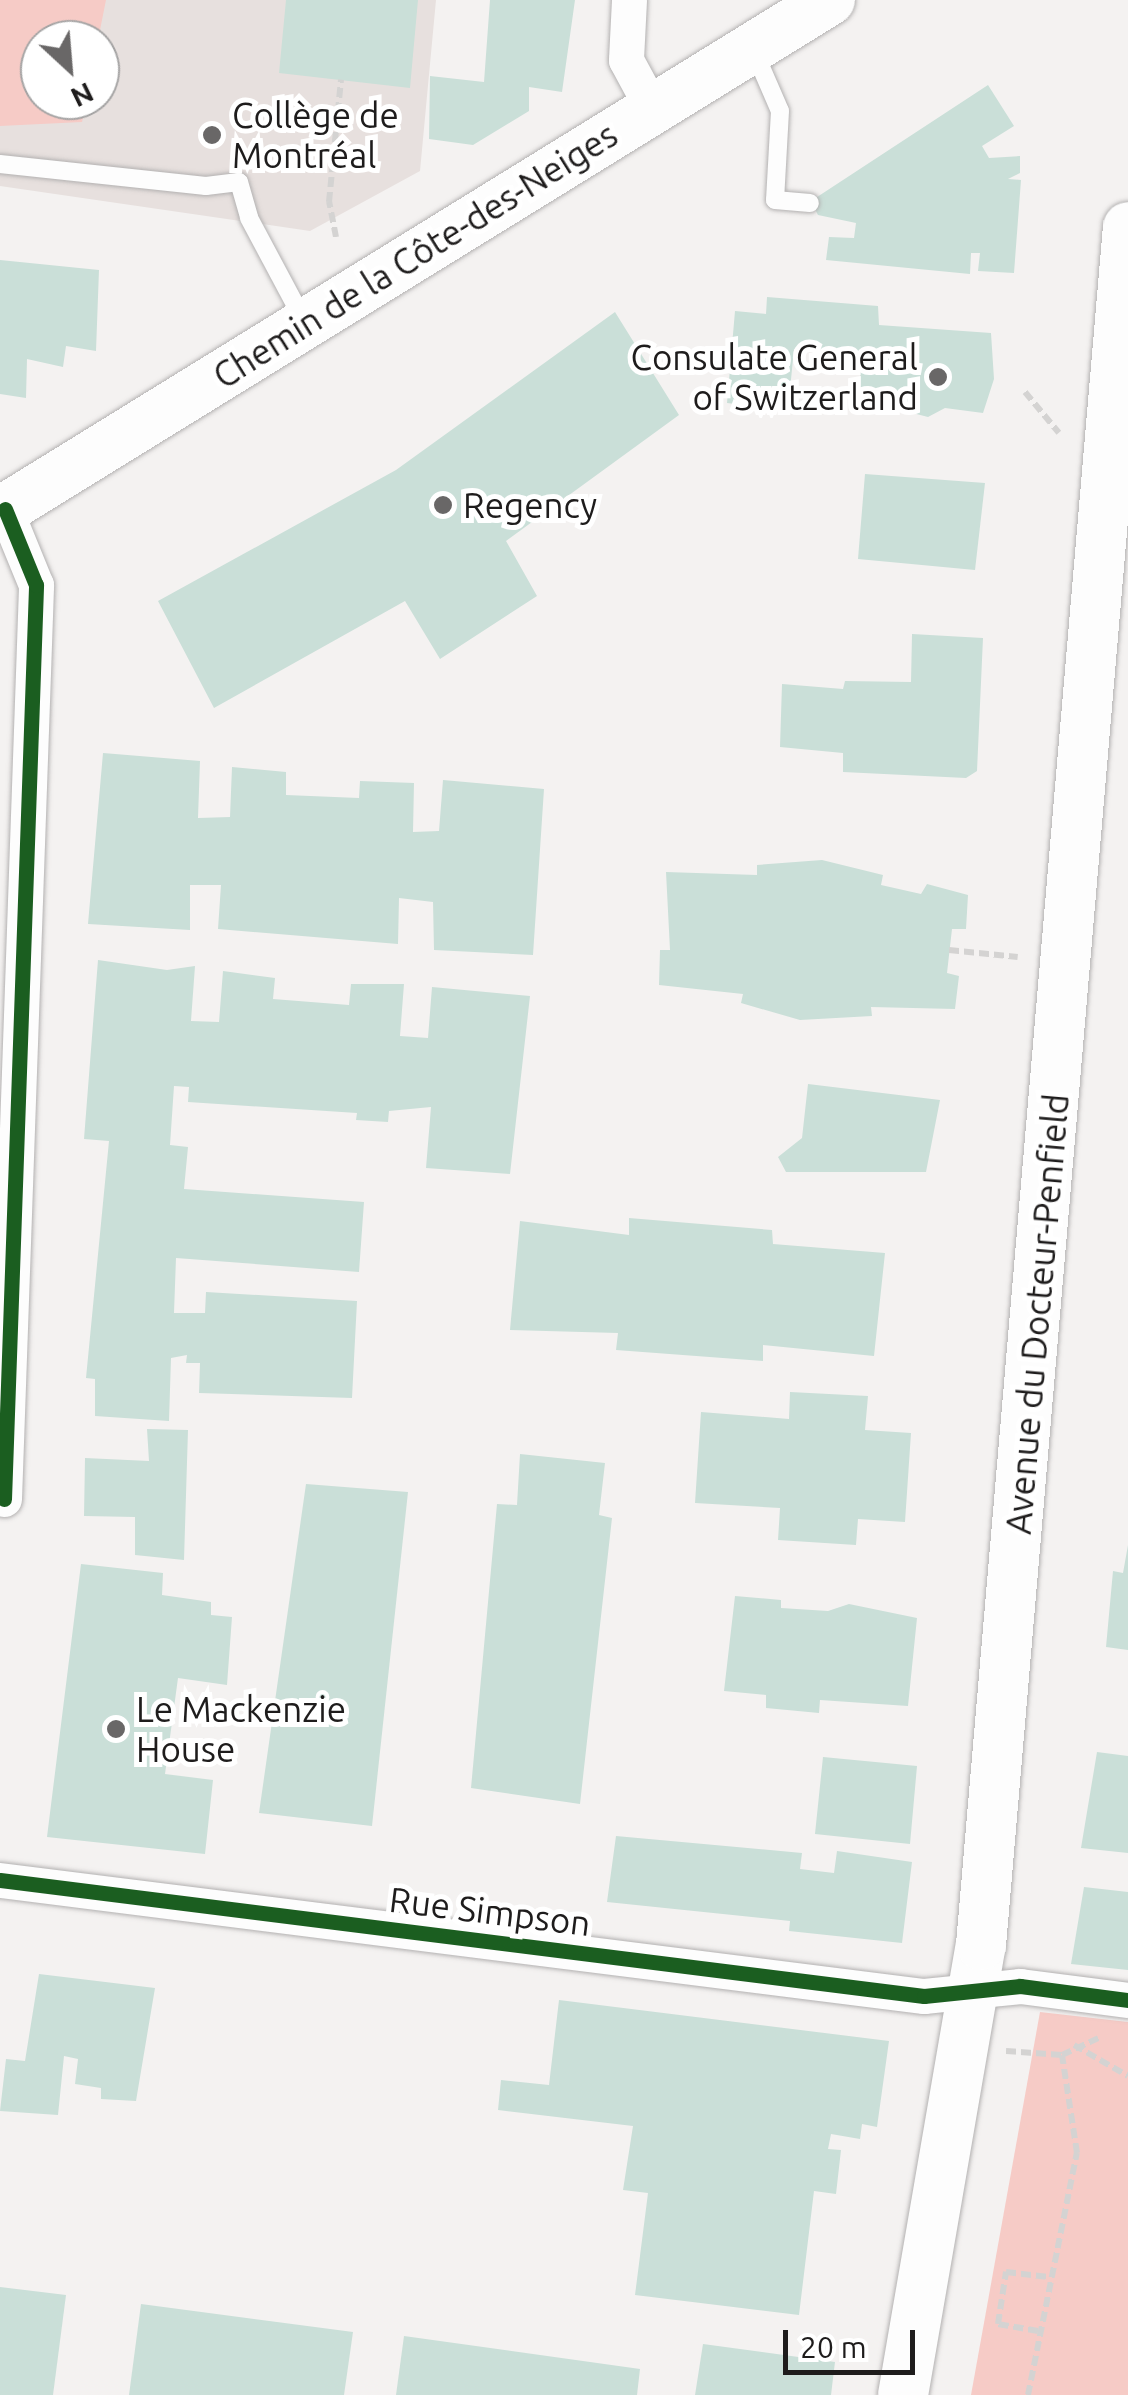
<!DOCTYPE html>
<meta charset="utf-8">
<style>
body{margin:0}
#map{position:relative;width:1128px;height:2395px;overflow:hidden;background:#f4f2f1;font-family:Ubuntu,sans-serif}
div>[style]{position:absolute}
.built>*{inset:0;background:#e7e0de}
.green>*{inset:0;background:#f6cbc6}
.building>*{inset:0;background:#cadfd8}
.path>*{height:6px;margin-top:-3px;transform-origin:0;background:repeating-linear-gradient(90deg,#d4d3d2 0 10px,transparent 0 15px)}
.roads{filter:drop-shadow(0 0 2px #b3b1b1) drop-shadow(0 0 2px #b3b1b1)}
.service>*{height:18px;margin:-9px;padding:0 9px;transform-origin:9px;border-radius:9px;background:#fdfdfd}
.minor>*{height:35px;margin:-17.5px;padding:0 17.5px;transform-origin:17.5px;border-radius:17.5px;background:#fdfdfd}
.secondary>*{height:50px;margin:-25px;padding:0 25px;transform-origin:25px;border-radius:25px;background:#fdfdfd}
.cycleway>*{height:15px;margin:-7.5px;padding:0 7.5px;transform-origin:7.5px;border-radius:7.5px;background:#1b5e20}
.dots>*{width:28px;height:28px;translate:-50% -50%;box-sizing:border-box;border:5px solid #fff;border-radius:50%}
span{translate:-50% -50%;white-space:nowrap;text-align:center;line-height:1.15;-webkit-text-stroke:10px #fff;paint-order:stroke}
.poi-label{font-size:35px;color:#1e1c1c}
.left{translate:0 -50%;text-align:left}
.right{translate:-100% -50%;text-align:right}
.street-label{font-size:35px;color:#1e1c1c}
.north{position:absolute;left:20px;top:20px;width:100px;height:100px;box-sizing:border-box;background:#fff;border:2px solid #a5a4a4;border-radius:50%;rotate:154deg;font-size:28px;font-weight:700;line-height:40px;text-align:center;color:#1e1c1c}
.north::after{content:'';display:block;margin:auto;width:35px;height:45px;background:#696767;clip-path:polygon(50% 0,100% 100%,50% 72%,0 100%)}
.scale{position:absolute;left:783px;top:2330px;width:132px;height:45px;box-sizing:border-box;border:5px solid #1e1c1c;border-top:0;padding-left:12px;font-size:30px;line-height:35px;white-space:nowrap;color:#1e1c1c;-webkit-text-stroke:8px #fff;paint-order:stroke}
</style>
<div id="map">
<div class="built">
<div style="clip-path:polygon(evenodd,0 0,436px 0,420px 171px,310px 231px,0 186px,0 0,40px 40px,100px 40px,100px 100px,40px 100px,40px 40px)"></div>
</div>
<div class="green">
<div style="clip-path:polygon(0 0,106px 0,98px 40px,40px 40px,40px 100px,87px 100px,82px 122px,0 126px)"></div>
<div style="clip-path:polygon(1040px 2012px,1128px 2022px,1128px 2395px,971px 2395px)"></div>
</div>
<div class="building">
<div style="clip-path:polygon(286px 0,418px 0,410px 88px,279px 73px)"></div>
<div style="clip-path:polygon(490px 0,575px 0,562px 92px,529px 87px,529px 111px,473px 145px,429px 139px,430px 76px,484px 82px)"></div>
<div style="clip-path:polygon(988px 85px,1014px 126px,982px 146px,989px 158px,1020px 156px,1020px 173px,1008px 179px,1021px 180px,1014px 273px,978px 271px,980px 253px,971px 253px,970px 274px,826px 260px,829px 237px,854px 238px,856px 223px,818px 215px,811px 201px)"></div>
<div style="clip-path:polygon(0 260px,99px 270px,96px 351px,66px 346px,63px 367px,27px 359px,26px 398px,0 394px)"></div>
<div style="clip-path:polygon(767px 297px,878px 306px,879px 325px,991px 333px,994px 379px,983px 413px,945px 408px,928px 417px,874px 403px,876px 388px,860px 387px,861px 353px,794px 349px,788px 410px,727px 403px,735px 311px,766px 314px)"></div>
<div style="clip-path:polygon(615px 312px,679px 415px,506px 541px,537px 596px,440px 659px,405px 601px,214px 708px,158px 601px,396px 470px)"></div>
<div style="clip-path:polygon(865px 474px,985px 483px,975px 570px,858px 559px)"></div>
<div style="clip-path:polygon(912px 634px,983px 638px,977px 771px,966px 778px,843px 772px,843px 753px,780px 747px,782px 684px,843px 689px,845px 681px,911px 682px)"></div>
<div style="clip-path:polygon(103px 753px,200px 761px,198px 818px,230px 817px,232px 767px,286px 772px,286px 795px,359px 798px,360px 781px,414px 783px,413px 832px,439px 831px,443px 780px,544px 789px,533px 955px,434px 950px,433px 902px,399px 898px,398px 944px,218px 929px,221px 885px,190px 885px,190px 930px,88px 924px)"></div>
<div style="clip-path:polygon(822px 860px,883px 875px,881px 885px,921px 894px,927px 884px,968px 895px,966px 929px,952px 929px,947px 973px,959px 976px,955px 1009px,871px 1007px,872px 1016px,800px 1020px,741px 1003px,743px 994px,659px 985px,660px 950px,670px 950px,666px 872px,757px 875px,757px 865px)"></div>
<div style="clip-path:polygon(98px 960px,167px 970px,195px 966px,191px 1021px,219px 1022px,223px 971px,275px 978px,273px 999px,349px 1005px,351px 984px,404px 984px,400px 1036px,428px 1038px,432px 987px,530px 996px,510px 1174px,426px 1168px,431px 1107px,389px 1111px,388px 1122px,356px 1120px,357px 1113px,188px 1102px,189px 1087px,174px 1086px,170px 1145px,188px 1147px,184px 1189px,364px 1202px,359px 1272px,176px 1258px,174px 1313px,205px 1313px,206px 1292px,357px 1301px,352px 1398px,199px 1393px,200px 1363px,186px 1363px,187px 1355px,171px 1358px,169px 1421px,95px 1416px,95px 1379px,86px 1378px,109px 1141px,84px 1139px)"></div>
<div style="clip-path:polygon(808px 1084px,940px 1100px,926px 1172px,786px 1172px,778px 1157px,802px 1138px)"></div>
<div style="clip-path:polygon(629px 1218px,772px 1230px,773px 1244px,885px 1253px,874px 1356px,763px 1345px,763px 1361px,616px 1350px,618px 1333px,510px 1330px,520px 1221px,629px 1235px)"></div>
<div style="clip-path:polygon(790px 1392px,868px 1396px,865px 1430px,911px 1433px,905px 1522px,858px 1519px,856px 1545px,778px 1540px,780px 1508px,695px 1503px,701px 1412px,789px 1419px)"></div>
<div style="clip-path:polygon(147px 1429px,188px 1430px,184px 1560px,135px 1555px,135px 1517px,84px 1516px,85px 1458px,149px 1461px)"></div>
<div style="clip-path:polygon(520px 1454px,605px 1463px,599px 1515px,612px 1518px,580px 1804px,471px 1788px,497px 1504px,517px 1505px)"></div>
<div style="clip-path:polygon(306px 1484px,408px 1492px,372px 1826px,259px 1813px)"></div>
<div style="clip-path:polygon(1128px 1545px,1128px 1650px,1106px 1647px,1113px 1571px,1123px 1573px)"></div>
<div style="clip-path:polygon(81px 1564px,163px 1573px,162px 1595px,211px 1602px,211px 1615px,232px 1617px,227px 1685px,178px 1678px,165px 1774px,213px 1780px,205px 1854px,47px 1837px)"></div>
<div style="clip-path:polygon(735px 1596px,781px 1600px,781px 1608px,828px 1611px,849px 1604px,917px 1618px,908px 1706px,820px 1700px,819px 1713px,766px 1708px,766px 1695px,724px 1691px)"></div>
<div style="clip-path:polygon(1097px 1752px,1128px 1756px,1128px 1853px,1081px 1848px)"></div>
<div style="clip-path:polygon(823px 1757px,917px 1766px,910px 1844px,815px 1834px)"></div>
<div style="clip-path:polygon(616px 1836px,802px 1853px,800px 1869px,834px 1873px,837px 1851px,912px 1862px,902px 1943px,789px 1931px,790px 1921px,607px 1902px)"></div>
<div style="clip-path:polygon(1084px 1887px,1128px 1892px,1128px 1970px,1071px 1964px)"></div>
<div style="clip-path:polygon(39px 1974px,155px 1988px,136px 2101px,101px 2099px,101px 2088px,75px 2084px,78px 2059px,64px 2056px,58px 2115px,0 2111px,6px 2059px,25px 2061px)"></div>
<div style="clip-path:polygon(559px 2000px,889px 2041px,877px 2127px,862px 2124px,860px 2139px,831px 2134px,828px 2149px,841px 2150px,836px 2194px,814px 2191px,799px 2315px,635px 2295px,648px 2193px,623px 2190px,633px 2126px,498px 2110px,501px 2080px,549px 2085px)"></div>
<div style="clip-path:polygon(0 2287px,66px 2295px,53px 2395px,0 2395px)"></div>
<div style="clip-path:polygon(141px 2304px,353px 2332px,344px 2395px,129px 2395px)"></div>
<div style="clip-path:polygon(404px 2336px,640px 2369px,637px 2395px,396px 2395px)"></div>
<div style="clip-path:polygon(703px 2344px,835px 2362px,831px 2395px,695px 2395px)"></div>
</div>
<div class="path">
<div style="left:336px;top:237px;width:36px;rotate:-101deg"></div>
<div style="left:329px;top:202px;width:123px;rotate:-84.4deg"></div>
<div style="left:1025px;top:392px;width:53px;rotate:50.3deg"></div>
<div style="left:949px;top:950px;width:69px;rotate:5.8deg"></div>
<div style="left:1074px;top:2045px;width:62px;rotate:29.9deg"></div>
<div style="left:1006px;top:2051px;width:56px;rotate:4.1deg"></div>
<div style="left:1062px;top:2055px;width:40px;rotate:-25deg"></div>
<div style="left:1038px;top:2331px;width:41px;rotate:-170.1deg"></div>
<div style="left:998px;top:2324px;width:53px;rotate:-81.3deg"></div>
<div style="left:1006px;top:2272px;width:43px;rotate:6.6deg"></div>
<div style="left:1028px;top:2395px;width:247px;rotate:-78.6deg"></div>
<div style="left:1077px;top:2153px;width:99px;rotate:-98.7deg"></div>
</div>
<div class="roads">
<div class="service">
<div style="left:754px;top:51px;width:65px;rotate:66.6deg"></div>
<div style="left:780px;top:111px;width:89px;rotate:93.2deg"></div>
<div style="left:775px;top:200px;width:35px;rotate:5deg"></div>
<div style="left:0;top:164px;width:207px;rotate:6.1deg"></div>
<div style="left:206px;top:186px;width:33px;rotate:-7deg"></div>
<div style="left:239px;top:182px;width:37px;rotate:74deg"></div>
<div style="left:249px;top:218px;width:119px;rotate:61.9deg"></div>
</div>
<div class="minor">
<div style="left:629px;top:0;width:60px;rotate:92.9deg"></div>
<div style="left:626px;top:60px;width:55px;rotate:61.6deg"></div>
<div style="left:4px;top:1499px;width:915px;rotate:-87.99deg"></div>
<div style="left:36px;top:585px;width:82px;rotate:-112.2deg"></div>
<div style="left:0;top:1880px;width:931px;rotate:7.16deg"></div>
<div style="left:924px;top:1996px;width:97px;rotate:-5.9deg"></div>
<div style="left:1020px;top:1986px;width:109px;rotate:7.4deg"></div>
</div>
<div class="secondary">
<div style="left:0;top:512px;width:975px;rotate:-31.67deg"></div>
<div style="left:903px;top:2395px;width:457px;rotate:-80.2deg"></div>
<div style="left:981px;top:1945px;width:1724px;rotate:-85.11deg"></div>
</div>
</div>
<div class="cycleway">
<div style="left:4px;top:1499px;width:915px;rotate:-87.99deg"></div>
<div style="left:36px;top:585px;width:82px;rotate:-112.2deg"></div>
<div style="left:0;top:1880px;width:931px;rotate:7.16deg"></div>
<div style="left:924px;top:1996px;width:97px;rotate:-5.9deg"></div>
<div style="left:1020px;top:1986px;width:109px;rotate:7.4deg"></div>
</div>
<div class="dots">
<div style="left:212px;top:135px;background:#696767"></div>
<div style="left:938px;top:377px;background:#696767"></div>
<div style="left:443px;top:505px;background:#696767"></div>
<div style="left:116px;top:1729px;background:#696767"></div>
</div>
<div class="poi-label">
<span class="left" style="left:232px;top:135px">Collège de<br>Montréal</span>
<span class="right" style="left:918px;top:377px">Consulate General<br>of Switzerland</span>
<span class="left" style="left:463px;top:505px">Regency</span>
<span class="left" style="left:136px;top:1729px">Le Mackenzie<br>House</span>
</div>
<div class="street-label">
<span style="left:415px;top:255px;rotate:-32deg">Chemin de la Côte-des-Neiges</span>
<span style="left:1037px;top:1314px;rotate:-85deg">Avenue du Docteur-Penfield</span>
<span style="left:490px;top:1911px;rotate:7deg">Rue Simpson</span>
</div>
<div class="north">N</div>
<div class="scale">20 m</div>
</div>
